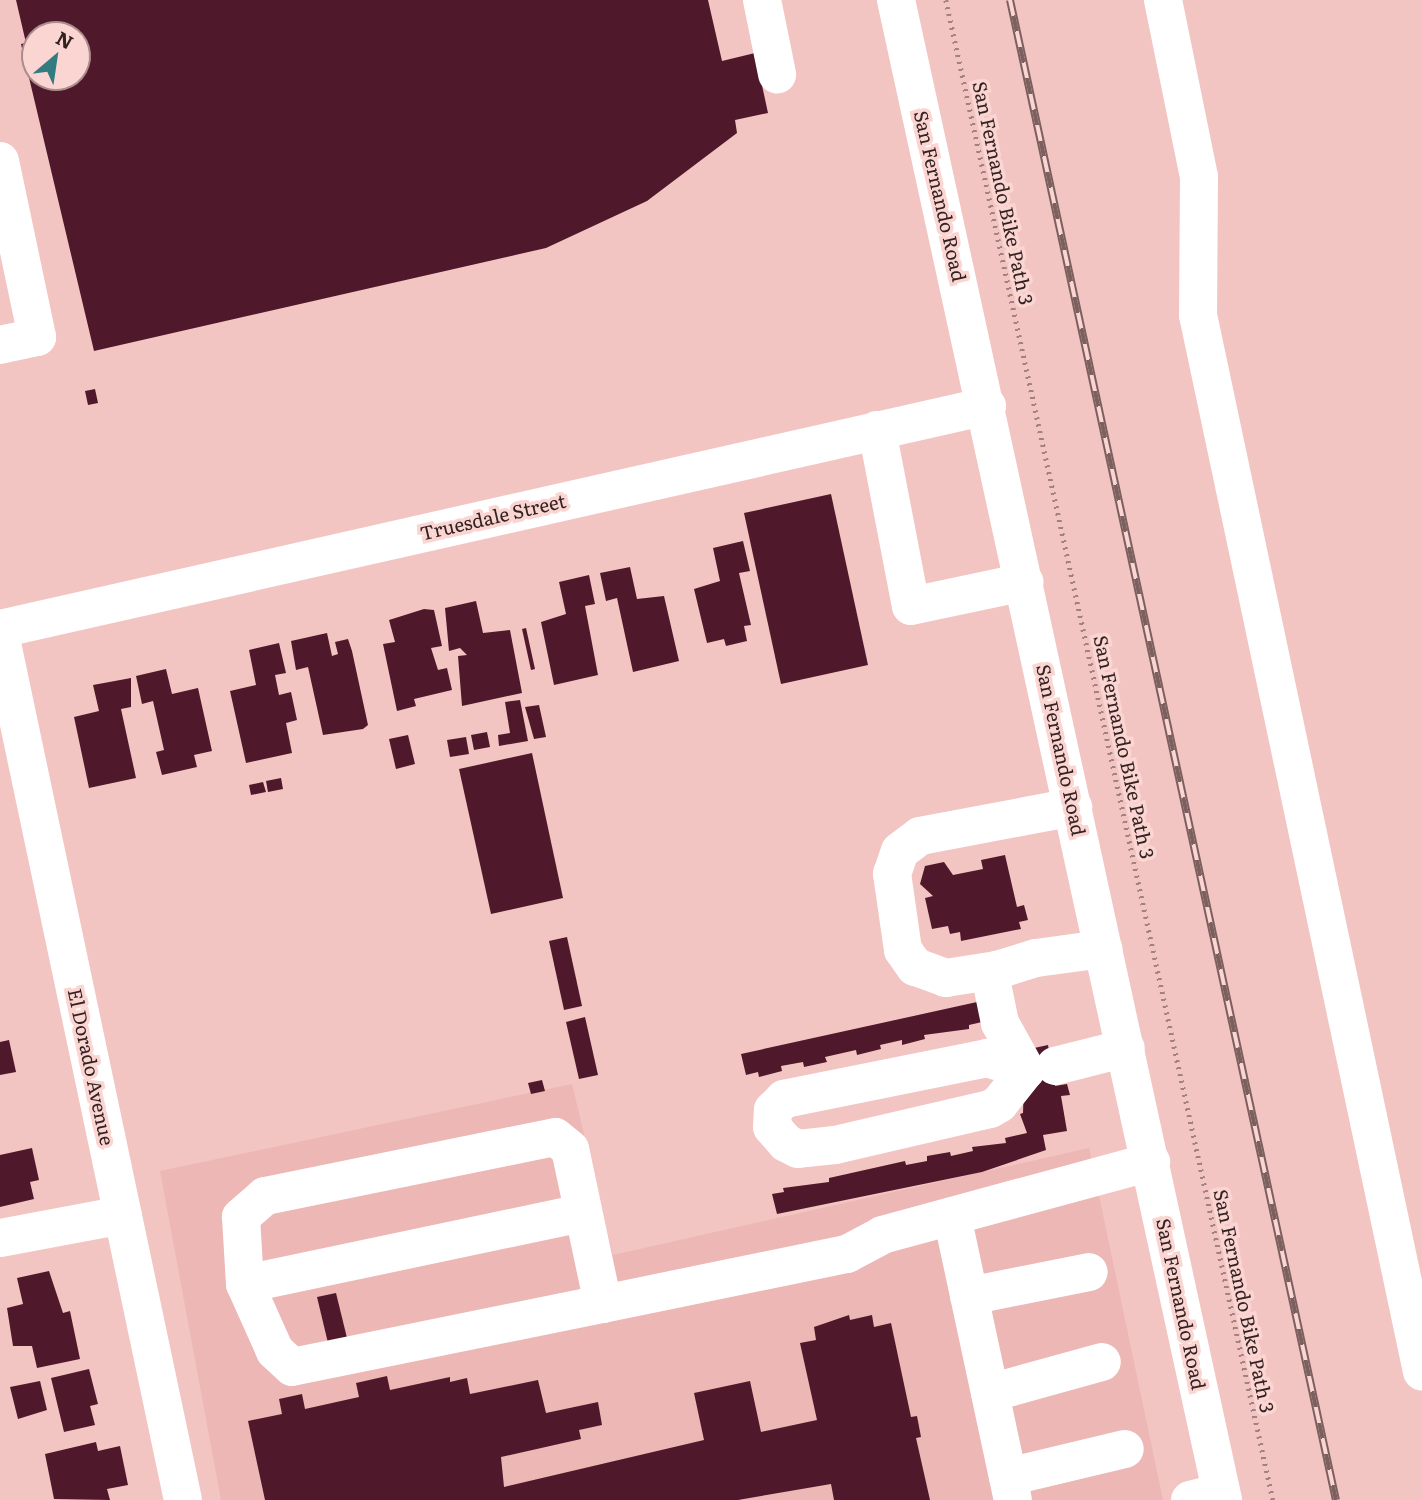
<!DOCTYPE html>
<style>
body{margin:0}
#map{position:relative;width:1422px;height:1500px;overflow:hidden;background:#f3c5c2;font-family:Literata,serif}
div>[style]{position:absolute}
.built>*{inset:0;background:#ecb7b4}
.building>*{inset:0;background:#50182b}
.path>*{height:4.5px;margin-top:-2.25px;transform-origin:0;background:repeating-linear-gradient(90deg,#a3817f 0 2px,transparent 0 7px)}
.minor>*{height:38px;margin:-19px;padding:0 19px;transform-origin:19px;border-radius:19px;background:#fff}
.major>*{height:38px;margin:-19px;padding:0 19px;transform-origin:19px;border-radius:19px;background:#fff}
.rail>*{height:8px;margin-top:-4px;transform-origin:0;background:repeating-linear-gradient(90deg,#fad5d2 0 16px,#7c605f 0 32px);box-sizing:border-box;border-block:2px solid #7c605f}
span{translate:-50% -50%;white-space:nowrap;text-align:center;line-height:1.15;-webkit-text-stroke:7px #fad5d2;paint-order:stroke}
.street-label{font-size:19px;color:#322}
.north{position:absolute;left:21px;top:21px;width:70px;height:70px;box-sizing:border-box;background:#fad5d2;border:2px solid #aa8d8c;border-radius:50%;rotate:29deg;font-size:19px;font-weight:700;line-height:28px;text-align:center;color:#322}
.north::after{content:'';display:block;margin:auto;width:24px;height:32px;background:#327b80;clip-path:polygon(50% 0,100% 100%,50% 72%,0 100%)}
</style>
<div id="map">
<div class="built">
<div style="clip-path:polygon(572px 1084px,613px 1255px,1089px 1148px,1163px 1500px,221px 1500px,160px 1171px)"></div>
</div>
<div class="building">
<div style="clip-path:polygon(evenodd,16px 0,708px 0,722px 61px,755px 53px,768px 113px,735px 120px,737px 133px,647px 201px,546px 248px,94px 351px,21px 44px,26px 43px,16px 0,35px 35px,77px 35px,77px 77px,35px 77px,35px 35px)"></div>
<div style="clip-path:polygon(95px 389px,98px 403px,88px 405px,85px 391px)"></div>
<div style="clip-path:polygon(831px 494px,868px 665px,781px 684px,744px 513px)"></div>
<div style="clip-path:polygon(743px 541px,750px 571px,739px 573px,751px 625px,744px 626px,747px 641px,726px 646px,724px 639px,707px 643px,694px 589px,720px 581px,713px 548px)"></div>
<div style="clip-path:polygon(630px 567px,637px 599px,664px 596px,679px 661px,633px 672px,617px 598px,606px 601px,600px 573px)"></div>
<div style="clip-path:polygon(589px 575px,595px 604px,585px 606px,598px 675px,554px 685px,541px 622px,566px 614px,559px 582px)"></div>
<div style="clip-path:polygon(476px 601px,483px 633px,510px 630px,522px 693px,462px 706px,458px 656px,467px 655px,460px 648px,449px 651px,445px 608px)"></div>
<div style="clip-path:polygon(424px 609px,434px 610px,442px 646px,431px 648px,438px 670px,447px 668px,452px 690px,414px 699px,416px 706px,397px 711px,383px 644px,395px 642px,389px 620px)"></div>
<div style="clip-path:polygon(526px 628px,535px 669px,531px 670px,522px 629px)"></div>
<div style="clip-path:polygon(327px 633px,332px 656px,338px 654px,335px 642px,348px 639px,352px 651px,368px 725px,363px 729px,323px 735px,308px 667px,296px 670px,291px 641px)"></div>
<div style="clip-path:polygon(279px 643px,286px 673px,275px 675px,279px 695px,291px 692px,297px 720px,286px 723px,292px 753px,246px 763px,230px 691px,256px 685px,249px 650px)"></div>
<div style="clip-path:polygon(166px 669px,172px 694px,198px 688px,212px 751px,194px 755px,197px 767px,162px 775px,156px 752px,164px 750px,153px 701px,142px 704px,136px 676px)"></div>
<div style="clip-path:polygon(131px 678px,131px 707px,121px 709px,136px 778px,89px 788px,74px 717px,99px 711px,93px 685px)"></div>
<div style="clip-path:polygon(520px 700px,528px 741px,499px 746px,498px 735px,510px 733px,505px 702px)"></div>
<div style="clip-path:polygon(539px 705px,546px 737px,534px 739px,525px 707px)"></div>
<div style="clip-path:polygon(487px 732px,490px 747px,474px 750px,471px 735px)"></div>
<div style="clip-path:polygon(408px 735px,415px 764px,396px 769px,389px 739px)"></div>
<div style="clip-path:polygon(466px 737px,469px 754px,450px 757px,447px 740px)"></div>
<div style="clip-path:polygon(532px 753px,563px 898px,491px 914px,459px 769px)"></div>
<div style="clip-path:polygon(281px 778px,283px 789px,268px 792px,266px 781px)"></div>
<div style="clip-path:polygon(263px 782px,266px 792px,251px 795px,249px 785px)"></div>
<div style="clip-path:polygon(1005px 855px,1017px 907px,1024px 905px,1028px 920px,1019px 922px,1021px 929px,961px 941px,960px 932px,950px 934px,948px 926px,932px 929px,925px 898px,933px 896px,920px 884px,925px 866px,944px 862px,953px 875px,983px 869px,981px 860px)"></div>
<div style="clip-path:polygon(567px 937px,582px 1006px,564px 1010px,549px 941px)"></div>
<div style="clip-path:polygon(977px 1002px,982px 1022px,969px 1025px,969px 1029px,924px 1035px,925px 1039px,902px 1045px,902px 1040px,880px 1045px,881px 1049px,857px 1055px,856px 1050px,825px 1057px,827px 1062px,804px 1067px,803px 1062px,781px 1066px,782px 1071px,759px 1077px,758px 1072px,746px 1075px,741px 1054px)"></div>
<div style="clip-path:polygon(585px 1017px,598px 1075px,579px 1079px,566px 1022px)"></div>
<div style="clip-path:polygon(9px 1040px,16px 1072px,0 1075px,0 1042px)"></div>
<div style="clip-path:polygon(1048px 1045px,1055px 1086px,1067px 1084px,1070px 1095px,1061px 1096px,1067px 1131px,1043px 1135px,1046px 1150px,982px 1172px,777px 1214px,772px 1194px,784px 1192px,783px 1188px,829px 1182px,829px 1178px,905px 1161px,906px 1165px,927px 1161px,927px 1156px,950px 1152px,951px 1156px,973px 1151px,972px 1147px,1006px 1143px,1005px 1138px,1027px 1133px,1020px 1114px,1023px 1113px,1025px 1050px)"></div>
<div style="clip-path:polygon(542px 1080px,545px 1091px,531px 1094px,528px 1083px)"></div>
<div style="clip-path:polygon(32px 1148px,39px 1180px,30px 1182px,34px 1199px,0 1207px,0 1155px)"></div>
<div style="clip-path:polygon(49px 1271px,63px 1313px,70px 1311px,80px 1359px,37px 1368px,32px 1346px,13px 1346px,7px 1308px,23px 1304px,17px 1278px)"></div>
<div style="clip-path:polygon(336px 1293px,347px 1338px,328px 1343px,317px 1297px)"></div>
<div style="clip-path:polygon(849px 1315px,850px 1320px,872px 1315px,874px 1327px,891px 1323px,911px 1417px,917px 1416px,921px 1437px,916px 1438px,930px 1500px,834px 1500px,831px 1484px,738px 1500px,265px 1500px,248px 1421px,282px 1414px,279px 1399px,302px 1394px,305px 1409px,359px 1397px,356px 1383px,387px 1376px,390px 1390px,450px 1377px,450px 1382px,467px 1378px,470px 1394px,538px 1380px,546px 1413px,598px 1402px,602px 1425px,579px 1430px,581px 1439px,501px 1457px,504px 1487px,704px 1440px,694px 1393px,750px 1381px,761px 1432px,817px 1420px,800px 1343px,816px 1340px,814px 1327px)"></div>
<div style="clip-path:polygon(89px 1369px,98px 1404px,90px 1406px,95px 1425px,64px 1432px,51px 1378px)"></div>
<div style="clip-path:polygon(40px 1381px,47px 1410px,18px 1419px,10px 1387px)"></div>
<div style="clip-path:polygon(96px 1442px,98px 1451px,120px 1446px,128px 1485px,107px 1489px,110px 1500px,54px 1499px,45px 1454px)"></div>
</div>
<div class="path">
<div style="left:946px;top:0;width:1535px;rotate:77.7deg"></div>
</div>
<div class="minor">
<div style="left:762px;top:0;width:76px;rotate:78.5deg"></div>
<div style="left:1163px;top:0;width:181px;rotate:78.5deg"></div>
<div style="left:1199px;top:177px;width:138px;rotate:90.4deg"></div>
<div style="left:1198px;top:315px;width:1080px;rotate:78.03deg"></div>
<div style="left:0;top:161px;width:180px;rotate:78.1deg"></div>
<div style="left:37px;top:337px;width:38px;rotate:168deg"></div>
<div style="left:877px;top:430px;width:179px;rotate:79.1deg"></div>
<div style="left:911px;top:606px;width:116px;rotate:-11.9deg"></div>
<div style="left:0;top:629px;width:1012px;rotate:-12.73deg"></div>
<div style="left:0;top:634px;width:885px;rotate:78.07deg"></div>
<div style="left:997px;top:970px;width:52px;rotate:171.1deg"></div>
<div style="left:946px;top:978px;width:33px;rotate:-160deg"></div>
<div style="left:915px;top:967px;width:21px;rotate:-125deg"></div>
<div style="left:903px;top:950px;width:77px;rotate:-98.2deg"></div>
<div style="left:892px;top:874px;width:24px;rotate:-71deg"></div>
<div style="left:900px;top:851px;width:25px;rotate:-37deg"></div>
<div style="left:920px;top:836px;width:156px;rotate:-10.7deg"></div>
<div style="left:987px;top:1058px;width:41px;rotate:17.1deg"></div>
<div style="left:1026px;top:1070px;width:43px;rotate:128.5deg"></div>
<div style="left:999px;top:1104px;width:10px;rotate:151deg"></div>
<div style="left:990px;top:1109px;width:159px;rotate:166.9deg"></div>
<div style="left:835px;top:1145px;width:37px;rotate:174deg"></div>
<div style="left:798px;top:1149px;width:13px;rotate:-153deg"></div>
<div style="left:786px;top:1143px;width:21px;rotate:-131deg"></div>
<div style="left:772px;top:1127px;width:17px;rotate:-87deg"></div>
<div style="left:773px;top:1110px;width:16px;rotate:-45deg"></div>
<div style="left:784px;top:1099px;width:207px;rotate:-11.4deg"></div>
<div style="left:1055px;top:1066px;width:73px;rotate:-14.2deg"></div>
<div style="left:1026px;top:1070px;width:54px;rotate:-119deg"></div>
<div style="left:1000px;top:1023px;width:45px;rotate:-101.6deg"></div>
<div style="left:991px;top:979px;width:11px;rotate:-56deg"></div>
<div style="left:997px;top:970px;width:41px;rotate:-17.1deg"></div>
<div style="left:1036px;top:958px;width:68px;rotate:-7.7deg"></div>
<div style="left:952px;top:1216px;width:290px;rotate:77.9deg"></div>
<div style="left:0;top:1238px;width:125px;rotate:-10.6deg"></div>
<div style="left:245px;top:1284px;width:345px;rotate:-11.9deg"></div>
<div style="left:969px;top:1296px;width:122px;rotate:-11.3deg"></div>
<div style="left:603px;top:1304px;width:158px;rotate:-102deg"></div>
<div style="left:570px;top:1149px;width:19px;rotate:-141deg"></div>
<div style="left:555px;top:1137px;width:296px;rotate:168.5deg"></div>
<div style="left:265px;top:1196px;width:32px;rotate:139deg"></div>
<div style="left:241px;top:1217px;width:67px;rotate:86.6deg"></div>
<div style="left:245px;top:1284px;width:73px;rotate:65.9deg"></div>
<div style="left:275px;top:1351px;width:23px;rotate:43deg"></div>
<div style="left:292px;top:1367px;width:317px;rotate:-11.5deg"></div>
<div style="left:603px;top:1304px;width:249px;rotate:-11.6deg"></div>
<div style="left:847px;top:1254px;width:40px;rotate:-28deg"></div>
<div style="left:882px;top:1235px;width:279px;rotate:-15.2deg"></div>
<div style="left:990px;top:1393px;width:116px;rotate:-15.5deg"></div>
<div style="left:1008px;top:1477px;width:120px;rotate:-13.5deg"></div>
<div style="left:1190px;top:1500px;width:32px;rotate:-14deg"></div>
</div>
<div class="major">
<div style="left:896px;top:0;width:1535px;rotate:77.7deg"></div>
</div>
<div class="rail">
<div style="left:1010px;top:0;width:1535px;rotate:77.74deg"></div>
</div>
<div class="street-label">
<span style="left:1003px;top:193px;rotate:78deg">San Fernando Bike Path 3</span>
<span style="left:940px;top:196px;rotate:77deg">San Fernando Road</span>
<span style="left:493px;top:517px;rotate:-13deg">Truesdale Street</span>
<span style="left:1124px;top:747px;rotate:78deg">San Fernando Bike Path 3</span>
<span style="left:1061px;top:750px;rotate:78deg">San Fernando Road</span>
<span style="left:91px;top:1067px;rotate:78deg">El Dorado Avenue</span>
<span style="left:1244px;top:1301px;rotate:78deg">San Fernando Bike Path 3</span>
<span style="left:1181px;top:1304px;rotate:78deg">San Fernando Road</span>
</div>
<div class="north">N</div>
</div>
